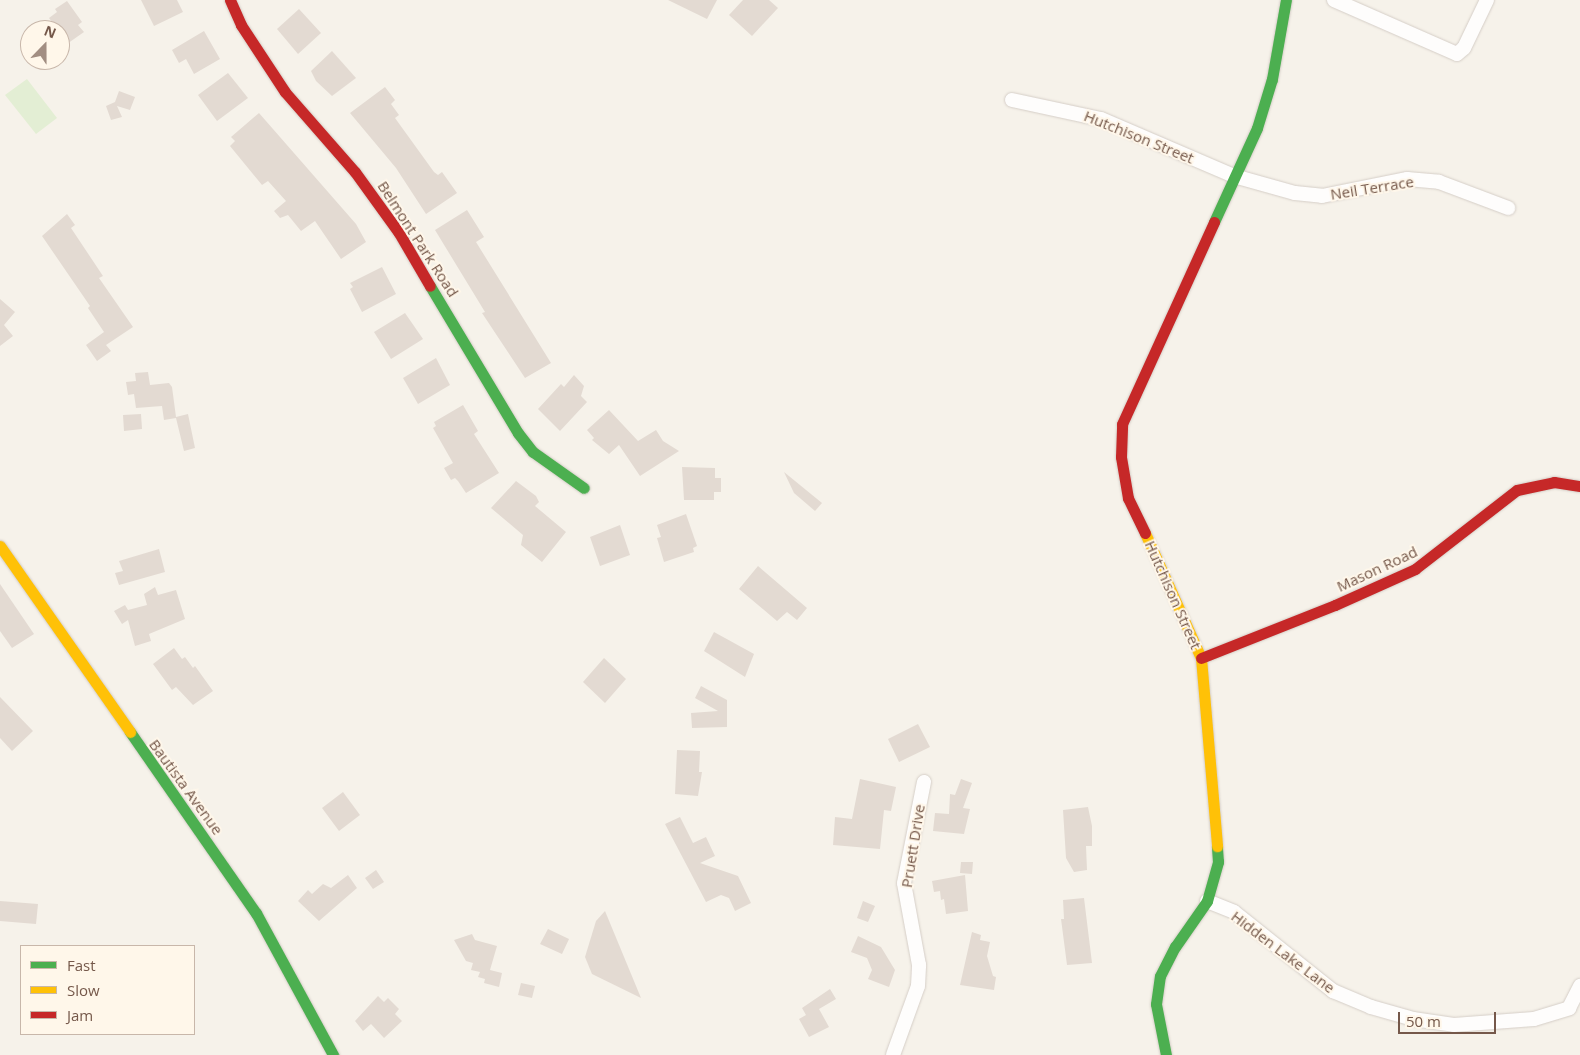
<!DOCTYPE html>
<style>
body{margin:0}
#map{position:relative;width:1580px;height:1055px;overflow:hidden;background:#f6f2ea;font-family:"Open Sans",sans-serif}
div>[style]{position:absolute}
.green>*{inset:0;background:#e3eed4}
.building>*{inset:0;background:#e3dad2}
.roads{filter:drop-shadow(0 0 1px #d5cec7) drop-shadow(0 0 1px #d5cec7)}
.street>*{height:14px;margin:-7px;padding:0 7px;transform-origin:7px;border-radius:7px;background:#fefdfc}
.fast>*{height:11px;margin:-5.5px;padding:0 5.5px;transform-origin:5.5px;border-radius:5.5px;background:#4caf50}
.slow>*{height:11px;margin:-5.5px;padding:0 5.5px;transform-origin:5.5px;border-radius:5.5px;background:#ffc107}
.jam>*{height:11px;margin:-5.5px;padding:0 5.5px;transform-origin:5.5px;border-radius:5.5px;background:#c62828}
span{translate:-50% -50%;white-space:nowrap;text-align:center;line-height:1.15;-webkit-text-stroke:4px #fff7ea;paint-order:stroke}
.street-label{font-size:15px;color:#75584a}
.legend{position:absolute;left:20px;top:945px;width:175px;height:90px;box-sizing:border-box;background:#fff7ea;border:1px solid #c8b7aa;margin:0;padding:6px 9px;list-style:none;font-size:15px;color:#75584a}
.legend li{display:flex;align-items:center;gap:10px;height:25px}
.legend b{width:25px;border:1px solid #c8b7aa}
.north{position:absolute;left:20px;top:20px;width:50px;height:50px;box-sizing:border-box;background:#fff7ea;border:1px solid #c8b7aa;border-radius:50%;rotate:22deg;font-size:14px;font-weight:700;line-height:20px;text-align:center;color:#75584a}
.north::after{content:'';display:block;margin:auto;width:18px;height:22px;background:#a28e82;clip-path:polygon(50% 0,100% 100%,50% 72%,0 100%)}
.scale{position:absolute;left:1398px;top:1012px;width:98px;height:22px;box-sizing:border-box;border:2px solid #75584a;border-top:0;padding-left:6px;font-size:15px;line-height:18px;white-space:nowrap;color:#75584a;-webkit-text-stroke:4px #fff7ea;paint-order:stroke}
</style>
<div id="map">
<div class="green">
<div style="clip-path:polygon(27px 79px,57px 118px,36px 134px,5px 95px)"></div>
</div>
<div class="building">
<div style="clip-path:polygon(141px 0,177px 0,183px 12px,154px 26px)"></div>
<div style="clip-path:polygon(668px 0,717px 0,707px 19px)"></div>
<div style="clip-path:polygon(743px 0,769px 0,778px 8px,752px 36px,729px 15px)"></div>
<div style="clip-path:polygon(67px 1px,82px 22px,78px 25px,84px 32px,64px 46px,60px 40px,60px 30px,41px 30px,52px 22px,49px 18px,57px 12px,55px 9px)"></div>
<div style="clip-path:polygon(299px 9px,321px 33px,298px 54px,277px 29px)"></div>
<div style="clip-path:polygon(204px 31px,220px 59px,194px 74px,186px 59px,179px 63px,172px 50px)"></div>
<div style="clip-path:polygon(332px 51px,356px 78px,332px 96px,316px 81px,311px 71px)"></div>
<div style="clip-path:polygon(228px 73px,248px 98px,217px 121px,198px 95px)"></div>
<div style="clip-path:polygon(385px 87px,395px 100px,391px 104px,399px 115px,395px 118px,434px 172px,438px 175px,442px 172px,457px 193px,426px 214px,396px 168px,350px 113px)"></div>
<div style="clip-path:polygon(119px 91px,135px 97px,130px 110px,117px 106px,122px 117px,111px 120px,106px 106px,115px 102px)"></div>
<div style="clip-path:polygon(259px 113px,356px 224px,366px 242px,341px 259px,315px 221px,301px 231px,288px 215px,280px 218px,274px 211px,286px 201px,268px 181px,262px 185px,230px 146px,235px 141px,231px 137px)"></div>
<div style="clip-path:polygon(467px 210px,484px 237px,476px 242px,551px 363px,525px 378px,482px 313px,485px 312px,435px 230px)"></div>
<div style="clip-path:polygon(67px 214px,75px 225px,71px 228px,103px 276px,99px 278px,133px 327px,106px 345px,111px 351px,97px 361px,86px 345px,104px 332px,88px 308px,90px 306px,42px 236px)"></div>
<div style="clip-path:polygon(382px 267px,396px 294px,362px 312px,350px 289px,353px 287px,350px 283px)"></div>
<div style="clip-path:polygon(0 299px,15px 312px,4px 325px,13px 336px,0 346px)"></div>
<div style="clip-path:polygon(405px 313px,423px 339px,391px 359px,374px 332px)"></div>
<div style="clip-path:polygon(436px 358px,450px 385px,418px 404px,403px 378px)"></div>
<div style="clip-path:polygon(148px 372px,150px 385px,169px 383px,172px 387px,176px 417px,188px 414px,195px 448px,184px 451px,176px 418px,164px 420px,162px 406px,136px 408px,134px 394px,128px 395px,126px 382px,136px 381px,135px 373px)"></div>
<div style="clip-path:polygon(574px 375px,584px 386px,581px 396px,587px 402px,560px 431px,538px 409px,561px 384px,564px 387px)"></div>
<div style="clip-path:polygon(463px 405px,478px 431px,474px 434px,499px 473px,466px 493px,458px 481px,455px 478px,451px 480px,444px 468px,453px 463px,433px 428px,436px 426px,434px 422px)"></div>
<div style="clip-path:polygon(609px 410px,638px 441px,656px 430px,663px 441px,679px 451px,640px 476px,619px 445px,609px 454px,592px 440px,594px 438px,587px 430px)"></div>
<div style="clip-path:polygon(141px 414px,142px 429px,124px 431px,123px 415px)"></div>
<div style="clip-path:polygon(682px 467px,715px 468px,715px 478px,721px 478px,721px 492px,714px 492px,714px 500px,684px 500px)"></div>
<div style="clip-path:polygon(784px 472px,822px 503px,815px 511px,794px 493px)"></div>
<div style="clip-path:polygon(516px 481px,536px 496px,539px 502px,535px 506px,566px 532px,542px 562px,521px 545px,523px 535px,491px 508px)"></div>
<div style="clip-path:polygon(686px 514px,697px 546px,693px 548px,694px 552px,664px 562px,657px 538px,661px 537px,657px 525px)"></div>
<div style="clip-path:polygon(620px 525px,630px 555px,600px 566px,590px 537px)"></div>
<div style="clip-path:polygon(159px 549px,165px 572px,119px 585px,115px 573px,123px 571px,119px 561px)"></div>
<div style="clip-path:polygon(758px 566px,807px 608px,797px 620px,787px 612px,777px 621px,739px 589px)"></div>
<div style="clip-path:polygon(0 584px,34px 634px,12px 648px,0 631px)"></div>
<div style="clip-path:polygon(155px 587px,158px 595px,176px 590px,185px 619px,149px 634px,151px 641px,135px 646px,128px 620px,122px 624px,114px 611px,125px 605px,128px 610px,147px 605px,144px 594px)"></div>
<div style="clip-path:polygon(714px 632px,754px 654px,745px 677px,704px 651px)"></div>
<div style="clip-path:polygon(174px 648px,182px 659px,185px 657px,193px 668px,195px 666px,213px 691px,193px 705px,176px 687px,172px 690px,153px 664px)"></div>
<div style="clip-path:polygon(604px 658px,626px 679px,605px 703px,583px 682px)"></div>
<div style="clip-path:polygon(701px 686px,727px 700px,727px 727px,692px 728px,691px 713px,718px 711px,695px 698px)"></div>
<div style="clip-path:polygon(0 697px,33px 731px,12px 751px,0 738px)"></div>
<div style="clip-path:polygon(918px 724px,930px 747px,899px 762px,888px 739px)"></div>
<div style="clip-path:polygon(677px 750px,700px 751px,699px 772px,702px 772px,698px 796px,675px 794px)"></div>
<div style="clip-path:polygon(860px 779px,896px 787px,891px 811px,884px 810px,880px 849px,833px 845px,835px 817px,852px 819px)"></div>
<div style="clip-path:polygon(961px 779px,972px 783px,963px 808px,970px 809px,964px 834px,933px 831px,935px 813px,949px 814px,950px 794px,955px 795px)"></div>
<div style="clip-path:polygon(343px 792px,360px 815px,339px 831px,322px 808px)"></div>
<div style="clip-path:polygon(1088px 807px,1092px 826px,1092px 846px,1086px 846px,1087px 870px,1074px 872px,1066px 858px,1063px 810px)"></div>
<div style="clip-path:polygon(680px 817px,693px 843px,706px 837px,715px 856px,700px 863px,738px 876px,751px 903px,735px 911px,729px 898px,721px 895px,706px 902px,665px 824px)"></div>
<div style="clip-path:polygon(961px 862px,973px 862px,972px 874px,960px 873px)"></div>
<div style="clip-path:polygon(376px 870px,384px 882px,373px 889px,365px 878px)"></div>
<div style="clip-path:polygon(348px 875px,357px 888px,319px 921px,298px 901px,308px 890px,312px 894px,323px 884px,331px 888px)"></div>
<div style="clip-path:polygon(965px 875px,968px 911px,946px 914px,944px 899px,941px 900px,940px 891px,934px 892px,932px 881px)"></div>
<div style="clip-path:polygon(1084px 898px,1092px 963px,1067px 965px,1061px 919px,1064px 919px,1063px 900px)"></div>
<div style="clip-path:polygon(0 901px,38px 904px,36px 924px,0 921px)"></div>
<div style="clip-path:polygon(863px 901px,875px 906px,868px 922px,857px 918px)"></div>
<div style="clip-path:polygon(605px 911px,641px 998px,592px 974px,585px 957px,596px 921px)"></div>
<div style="clip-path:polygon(548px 929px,569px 939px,562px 954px,540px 944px)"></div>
<div style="clip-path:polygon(972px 932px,981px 935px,980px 940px,990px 942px,987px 956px,993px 976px,996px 977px,994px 990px,960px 985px)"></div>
<div style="clip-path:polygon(472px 934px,475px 940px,497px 946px,490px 970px,502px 973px,499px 987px,484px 983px,485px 979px,478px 977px,480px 972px,471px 970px,473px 963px,466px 961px,454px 940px)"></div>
<div style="clip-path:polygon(858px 936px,881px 947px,895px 970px,889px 987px,868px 979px,872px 970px,867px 958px,851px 952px)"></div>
<div style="clip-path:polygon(521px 983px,535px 986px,532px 998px,518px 995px)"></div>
<div style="clip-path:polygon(830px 989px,836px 999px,819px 1009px,829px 1027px,809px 1037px,799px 1019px,806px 1015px,802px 1008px)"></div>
<div style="clip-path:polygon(378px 996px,384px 1002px,388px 998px,399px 1009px,395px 1014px,402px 1021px,384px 1038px,371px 1024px,363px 1031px,355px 1021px)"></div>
</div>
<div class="roads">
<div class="street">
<div style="left:1334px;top:0;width:134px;rotate:23.7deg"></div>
<div style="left:1457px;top:54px;width:9px;rotate:-41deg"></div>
<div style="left:1464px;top:48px;width:53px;rotate:-64.4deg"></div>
<div style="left:1012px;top:100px;width:91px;rotate:12.1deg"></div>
<div style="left:1101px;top:119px;width:145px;rotate:23.2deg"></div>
<div style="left:1234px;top:176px;width:63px;rotate:15.6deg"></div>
<div style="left:1295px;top:193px;width:27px;rotate:6deg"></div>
<div style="left:1322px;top:196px;width:87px;rotate:-11.3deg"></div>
<div style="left:1407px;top:179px;width:32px;rotate:5deg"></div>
<div style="left:1439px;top:182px;width:74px;rotate:20.6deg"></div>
<div style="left:1207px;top:901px;width:29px;rotate:22deg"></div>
<div style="left:1234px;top:912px;width:127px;rotate:38.6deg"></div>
<div style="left:1333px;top:991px;width:41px;rotate:22.8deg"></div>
<div style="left:1371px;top:1007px;width:44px;rotate:15.9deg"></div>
<div style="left:1413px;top:1019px;width:41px;rotate:8.3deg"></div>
<div style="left:1454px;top:1025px;width:80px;rotate:-4.3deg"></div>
<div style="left:1534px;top:1019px;width:37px;rotate:-17deg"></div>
<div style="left:1569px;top:1008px;width:25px;rotate:-63deg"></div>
<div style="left:893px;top:1055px;width:73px;rotate:-70.1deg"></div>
<div style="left:918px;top:986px;width:21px;rotate:-87deg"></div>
<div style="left:919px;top:965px;width:83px;rotate:-100.4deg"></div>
<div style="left:904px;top:883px;width:103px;rotate:-78.8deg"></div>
</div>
<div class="fast">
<div style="left:1214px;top:222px;width:103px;rotate:-65.4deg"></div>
<div style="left:1257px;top:128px;width:51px;rotate:-73deg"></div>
<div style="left:1272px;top:79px;width:80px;rotate:-80deg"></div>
<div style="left:430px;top:286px;width:171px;rotate:59.1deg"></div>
<div style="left:518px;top:433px;width:24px;rotate:52deg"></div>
<div style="left:533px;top:452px;width:62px;rotate:35.2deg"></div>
<div style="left:130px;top:732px;width:221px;rotate:55.2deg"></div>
<div style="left:256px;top:913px;width:162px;rotate:61.5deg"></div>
<div style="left:1166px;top:1055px;width:52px;rotate:-101.1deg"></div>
<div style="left:1156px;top:1004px;width:28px;rotate:-82deg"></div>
<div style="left:1160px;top:976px;width:33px;rotate:-63deg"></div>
<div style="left:1175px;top:947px;width:56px;rotate:-55.2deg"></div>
<div style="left:1207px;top:901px;width:41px;rotate:-74.2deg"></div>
<div style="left:1218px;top:862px;width:16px;rotate:-94deg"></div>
</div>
<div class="slow">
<div style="left:1145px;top:533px;width:137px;rotate:65.9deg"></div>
<div style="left:1201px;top:658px;width:189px;rotate:85.1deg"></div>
<div style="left:0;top:546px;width:227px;rotate:55deg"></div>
</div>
<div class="jam">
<div style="left:230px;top:0;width:27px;rotate:66deg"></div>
<div style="left:241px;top:25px;width:80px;rotate:56.7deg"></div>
<div style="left:285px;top:92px;width:106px;rotate:48.8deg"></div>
<div style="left:355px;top:172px;width:75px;rotate:54.2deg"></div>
<div style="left:399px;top:233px;width:61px;rotate:59.7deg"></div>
<div style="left:1145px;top:533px;width:39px;rotate:-116deg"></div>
<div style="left:1128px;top:498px;width:42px;rotate:-99.7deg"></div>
<div style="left:1121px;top:457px;width:33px;rotate:-88deg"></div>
<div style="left:1122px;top:424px;width:222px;rotate:-65.5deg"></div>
<div style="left:1201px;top:658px;width:144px;rotate:-21.6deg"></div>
<div style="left:1335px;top:605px;width:88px;rotate:-24.2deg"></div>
<div style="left:1415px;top:569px;width:129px;rotate:-37.8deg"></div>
<div style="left:1517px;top:490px;width:38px;rotate:-12deg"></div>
<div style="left:1554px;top:482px;width:26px;rotate:9deg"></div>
</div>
</div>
<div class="street-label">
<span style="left:1139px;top:137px;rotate:22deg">Hutchison Street</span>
<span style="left:1372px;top:188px;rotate:-9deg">Neil Terrace</span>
<span style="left:418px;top:239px;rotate:57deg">Belmont Park Road</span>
<span style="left:1377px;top:569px;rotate:-25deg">Mason Road</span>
<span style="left:1173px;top:595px;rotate:66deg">Hutchison Street</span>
<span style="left:186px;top:787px;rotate:54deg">Bautista Avenue</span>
<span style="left:913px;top:846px;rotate:-81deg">Pruett Drive</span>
<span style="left:1283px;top:952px;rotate:37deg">Hidden Lake Lane</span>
</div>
<ul class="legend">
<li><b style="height:6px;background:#4caf50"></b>Fast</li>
<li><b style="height:6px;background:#ffc107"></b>Slow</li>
<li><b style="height:6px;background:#c62828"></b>Jam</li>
</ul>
<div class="north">N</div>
<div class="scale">50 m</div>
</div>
